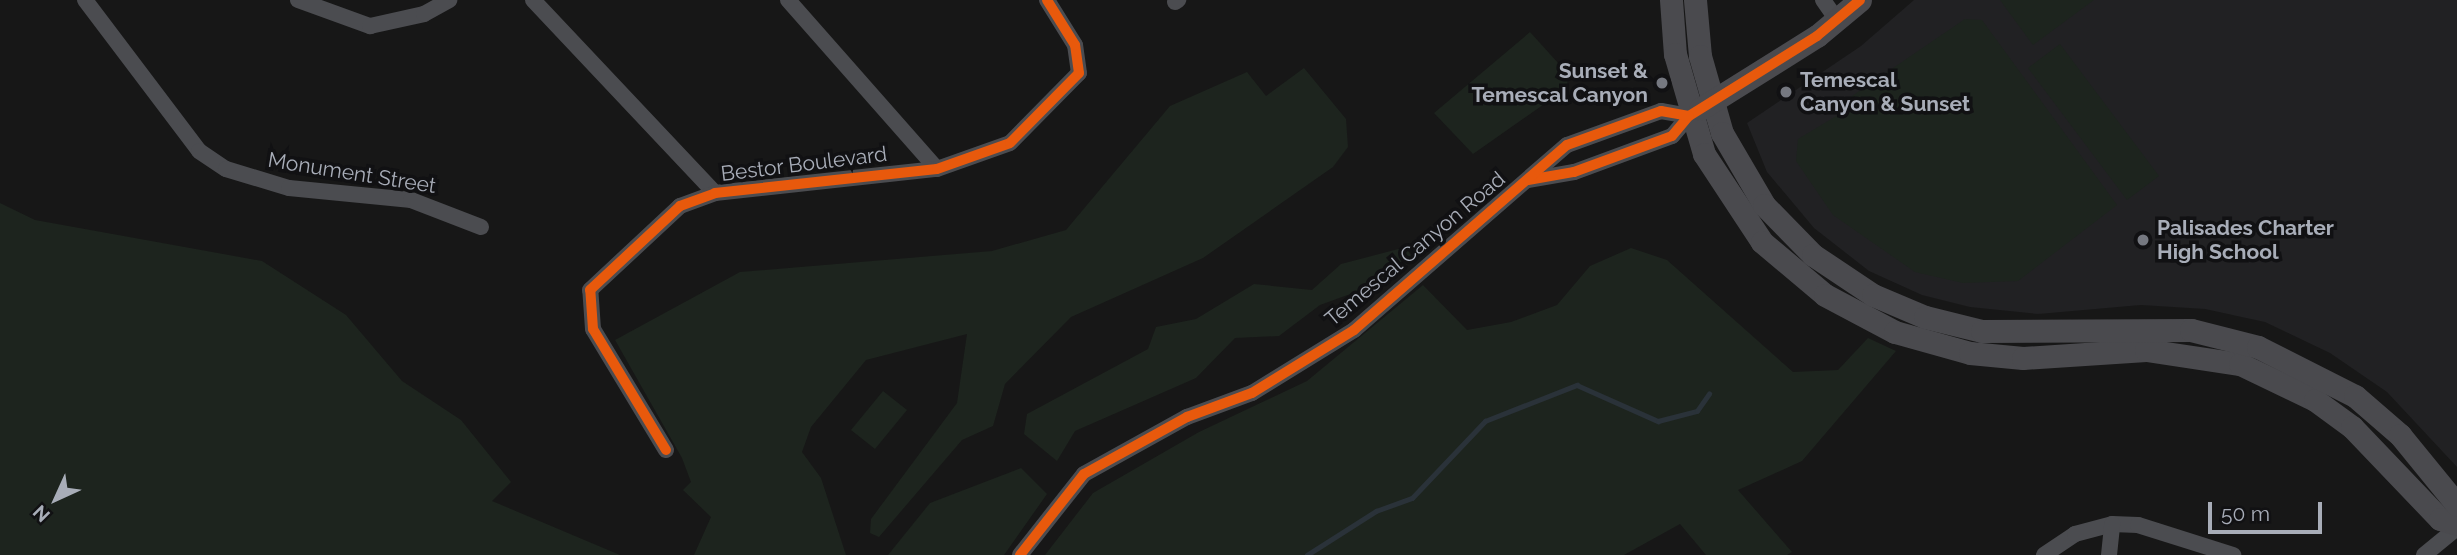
<!DOCTYPE html>
<style>
body{margin:0}
#map{position:relative;width:2457px;height:555px;overflow:hidden;background:#171717;font-family:Raleway,sans-serif}
div>[style]{position:absolute}
.built>*{inset:0;background:#212123}
.green>*{inset:0;background:#1d241e}
.stream>*{height:4.5px;margin:-2.25px;padding:0 2.25px;transform-origin:2.25px;border-radius:2.25px;background:#2a3239}
.minor>*{height:16px;margin:-8px;padding:0 8px;transform-origin:8px;border-radius:8px;background:#4b4c50}
.secondary>*{height:23px;margin:-11.5px;padding:0 11.5px;transform-origin:11.5px;border-radius:11.5px;background:#4a4a4e}
.cycleway>*{height:10px;margin:-5px;padding:0 5px;transform-origin:5px;border-radius:5px;background:#e8590c}
.dots>*{width:19px;height:19px;translate:-50% -50%;box-sizing:border-box;border:4px solid #111113;border-radius:50%}
span{translate:-50% -50%;white-space:nowrap;text-align:center;line-height:1.15;-webkit-text-stroke:7px #111113;paint-order:stroke}
.poi-label{font-size:21px;color:#a8adb8;font-weight:700}
.right{translate:-100% -50%;text-align:right}
.left{translate:0 -50%;text-align:left}
.street-label{font-size:21px;color:#a8adb8}
.north{position:absolute;left:21px;top:464px;width:70px;height:70px;-webkit-text-stroke:5px #111113;paint-order:stroke;rotate:225deg;font-size:19px;font-weight:700;line-height:28px;text-align:center;color:#a8adb8}
.north::after{content:'';display:block;margin:auto;width:24px;height:32px;background:#a8adb8;clip-path:polygon(50% 0,100% 100%,50% 72%,0 100%)}
.scale{position:absolute;left:2208px;top:502px;width:114px;height:32px;box-sizing:border-box;border:4px solid #a8adb8;border-top:0;padding-left:9px;font-size:21px;line-height:24px;white-space:nowrap;color:#a8adb8;-webkit-text-stroke:5px #111113;paint-order:stroke}
</style>
<div id="map">
<div class="built">
<div style="clip-path:polygon(1914px 0,2457px 0,2457px 467px,2387px 392px,2330px 353px,2265px 322px,2205px 309px,2141px 305px,2038px 314px,1970px 307px,1922px 295px,1869px 271px,1814px 228px,1767px 172px,1747px 123px,1861px 46px)"></div>
</div>
<div class="green">
<div style="clip-path:polygon(2000px 0,2094px 0,2033px 45px)"></div>
<div style="clip-path:polygon(1965px 19px,1982px 20px,2117px 205px,2018px 281px,1963px 283px,1915px 272px,1833px 215px,1796px 161px,1798px 139px,1838px 115px,1836px 107px)"></div>
<div style="clip-path:polygon(1530px 32px,1568px 74px,1567px 88px,1473px 154px,1434px 113px)"></div>
<div style="clip-path:polygon(2060px 44px,2159px 176px,2127px 200px,2028px 68px)"></div>
<div style="clip-path:polygon(1304px 68px,1346px 119px,1348px 147px,1333px 167px,1203px 258px,1071px 317px,1005px 384px,993px 426px,962px 440px,879px 537px,870px 533px,871px 519px,957px 403px,967px 334px,866px 360px,811px 427px,802px 452px,821px 478px,846px 555px,694px 555px,711px 517px,683px 490px,691px 482px,682px 458px,615px 340px,740px 272px,992px 251px,1066px 230px,1170px 106px,1247px 72px,1266px 96px)"></div>
<div style="clip-path:polygon(0 203px,35px 220px,262px 261px,346px 315px,402px 381px,461px 420px,511px 482px,492px 501px,620px 555px,0 555px)"></div>
<div style="clip-path:polygon(1406px 247px,1413px 259px,1389px 280px,1320px 305px,1279px 336px,1235px 338px,1196px 378px,1075px 431px,1057px 461px,1024px 434px,1027px 414px,1148px 349px,1156px 327px,1196px 319px,1254px 284px,1312px 290px,1341px 264px)"></div>
<div style="clip-path:polygon(1631px 248px,1667px 260px,1793px 372px,1838px 370px,1868px 338px,1896px 351px,1802px 461px,1738px 490px,1792px 552px,1787px 555px,1706px 555px,1680px 524px,1624px 555px,1045px 555px,1093px 493px,1199px 432px,1307px 381px,1423px 285px,1467px 330px,1511px 322px,1557px 305px,1590px 266px)"></div>
<div style="clip-path:polygon(883px 391px,907px 410px,875px 449px,851px 430px)"></div>
<div style="clip-path:polygon(1021px 468px,1047px 494px,1004px 555px,888px 555px,930px 503px)"></div>
</div>
<div class="stream">
<div style="left:1307px;top:555px;width:82px;rotate:-32.5deg"></div>
<div style="left:1376px;top:511px;width:38px;rotate:-20deg"></div>
<div style="left:1412px;top:498px;width:106px;rotate:-46.5deg"></div>
<div style="left:1485px;top:421px;width:99px;rotate:-21.4deg"></div>
<div style="left:1577px;top:385px;width:89px;rotate:24deg"></div>
<div style="left:1658px;top:421px;width:40px;rotate:-14.4deg"></div>
<div style="left:1697px;top:411px;width:21px;rotate:-55deg"></div>
</div>
<div class="minor">
<div style="left:85px;top:0;width:189px;rotate:52.9deg"></div>
<div style="left:199px;top:151px;width:32px;rotate:34deg"></div>
<div style="left:226px;top:169px;width:66px;rotate:16.8deg"></div>
<div style="left:289px;top:188px;width:123px;rotate:5.6deg"></div>
<div style="left:411px;top:200px;width:75px;rotate:21.1deg"></div>
<div style="left:298px;top:0;width:77px;rotate:19.9deg"></div>
<div style="left:370px;top:26px;width:55px;rotate:-12.5deg"></div>
<div style="left:424px;top:14px;width:29px;rotate:-29deg"></div>
<div style="left:533px;top:0;width:265px;rotate:46.7deg"></div>
<div style="left:788px;top:0;width:225px;rotate:48.6deg"></div>
<div style="left:1823px;top:0;width:24px;rotate:55deg"></div>
<div style="left:1175px;top:2px;width:4px;rotate:-34deg"></div>
<div style="left:666px;top:450px;width:141px;rotate:-121.1deg"></div>
<div style="left:593px;top:329px;width:39px;rotate:-94deg"></div>
<div style="left:590px;top:290px;width:123px;rotate:-43deg"></div>
<div style="left:680px;top:206px;width:37px;rotate:-20deg"></div>
<div style="left:715px;top:193px;width:223px;rotate:-6.2deg"></div>
<div style="left:937px;top:169px;width:77px;rotate:-19.6deg"></div>
<div style="left:1010px;top:143px;width:98px;rotate:-45.4deg"></div>
<div style="left:1079px;top:73px;width:28px;rotate:-98deg"></div>
<div style="left:1075px;top:45px;width:53px;rotate:-121.9deg"></div>
<div style="left:1020px;top:555px;width:103px;rotate:-51.7deg"></div>
<div style="left:1084px;top:474px;width:118px;rotate:-29deg"></div>
<div style="left:1187px;top:417px;width:69px;rotate:-20.3deg"></div>
<div style="left:1252px;top:393px;width:120px;rotate:-31.7deg"></div>
<div style="left:1354px;top:330px;width:282px;rotate:-41deg"></div>
<div style="left:1567px;top:145px;width:100px;rotate:-19.9deg"></div>
<div style="left:1661px;top:111px;width:28px;rotate:10deg"></div>
<div style="left:1689px;top:116px;width:26px;rotate:130deg"></div>
<div style="left:1672px;top:136px;width:104px;rotate:159.8deg"></div>
<div style="left:1574px;top:172px;width:47px;rotate:170.1deg"></div>
<div style="left:2044px;top:555px;width:37px;rotate:-34deg"></div>
<div style="left:2075px;top:534px;width:38px;rotate:-15deg"></div>
<div style="left:2112px;top:524px;width:26px;rotate:2deg"></div>
<div style="left:2138px;top:525px;width:100px;rotate:17.5deg"></div>
<div style="left:2109px;top:555px;width:31px;rotate:-84deg"></div>
<div style="left:2424px;top:555px;width:43px;rotate:-39.3deg"></div>
</div>
<div class="secondary">
<div style="left:1671px;top:0;width:54px;rotate:85.8deg"></div>
<div style="left:1675px;top:54px;width:104px;rotate:73.8deg"></div>
<div style="left:1704px;top:154px;width:105px;rotate:56.6deg"></div>
<div style="left:1762px;top:242px;width:82px;rotate:40.1deg"></div>
<div style="left:1825px;top:295px;width:79px;rotate:27.9deg"></div>
<div style="left:1895px;top:332px;width:78px;rotate:15.6deg"></div>
<div style="left:1970px;top:353px;width:53px;rotate:5.4deg"></div>
<div style="left:2023px;top:358px;width:123px;rotate:-3.7deg"></div>
<div style="left:2146px;top:350px;width:95px;rotate:8.5deg"></div>
<div style="left:2240px;top:364px;width:83px;rotate:25.6deg"></div>
<div style="left:2315px;top:400px;width:46px;rotate:36.1deg"></div>
<div style="left:2352px;top:427px;width:127px;rotate:46.3deg"></div>
<div style="left:2440px;top:519px;width:18px;rotate:16deg"></div>
<div style="left:1695px;top:0;width:56px;rotate:84.9deg"></div>
<div style="left:1700px;top:56px;width:80px;rotate:74.1deg"></div>
<div style="left:1722px;top:133px;width:83px;rotate:59.7deg"></div>
<div style="left:1764px;top:205px;width:70px;rotate:45.6deg"></div>
<div style="left:1813px;top:255px;width:72px;rotate:33.7deg"></div>
<div style="left:1873px;top:295px;width:56px;rotate:22.9deg"></div>
<div style="left:1925px;top:317px;width:59px;rotate:13.8deg"></div>
<div style="left:1982px;top:331px;width:209px;rotate:-0.3deg"></div>
<div style="left:2191px;top:330px;width:69px;rotate:14.2deg"></div>
<div style="left:2258px;top:347px;width:109px;rotate:26.8deg"></div>
<div style="left:2355px;top:396px;width:60px;rotate:40.9deg"></div>
<div style="left:2400px;top:435px;width:90px;rotate:50.8deg"></div>
<div style="left:1700px;top:109px;width:138px;rotate:-32deg"></div>
<div style="left:1817px;top:36px;width:56px;rotate:-39.9deg"></div>
</div>
<div class="cycleway">
<div style="left:1528px;top:180px;width:47px;rotate:-9.9deg"></div>
<div style="left:1574px;top:172px;width:104px;rotate:-20.2deg"></div>
<div style="left:1672px;top:136px;width:26px;rotate:-50deg"></div>
<div style="left:1689px;top:116px;width:151px;rotate:-32deg"></div>
<div style="left:1817px;top:36px;width:56px;rotate:-39.9deg"></div>
<div style="left:666px;top:450px;width:141px;rotate:-121.1deg"></div>
<div style="left:593px;top:329px;width:39px;rotate:-94deg"></div>
<div style="left:590px;top:290px;width:123px;rotate:-43deg"></div>
<div style="left:680px;top:206px;width:37px;rotate:-20deg"></div>
<div style="left:715px;top:193px;width:223px;rotate:-6.2deg"></div>
<div style="left:937px;top:169px;width:77px;rotate:-19.6deg"></div>
<div style="left:1010px;top:143px;width:98px;rotate:-45.4deg"></div>
<div style="left:1079px;top:73px;width:28px;rotate:-98deg"></div>
<div style="left:1075px;top:45px;width:53px;rotate:-121.9deg"></div>
<div style="left:1020px;top:555px;width:103px;rotate:-51.7deg"></div>
<div style="left:1084px;top:474px;width:118px;rotate:-29deg"></div>
<div style="left:1187px;top:417px;width:69px;rotate:-20.3deg"></div>
<div style="left:1252px;top:393px;width:120px;rotate:-31.7deg"></div>
<div style="left:1354px;top:330px;width:282px;rotate:-41deg"></div>
<div style="left:1567px;top:145px;width:100px;rotate:-19.9deg"></div>
<div style="left:1661px;top:111px;width:28px;rotate:10deg"></div>
</div>
<div class="dots">
<div style="left:1662px;top:83px;background:#757880"></div>
<div style="left:1786px;top:92px;background:#757880"></div>
<div style="left:2143px;top:240px;background:#757880"></div>
</div>
<div class="poi-label">
<span class="right" style="left:1648px;top:83px">Sunset &amp;<br>Temescal Canyon</span>
<span class="left" style="left:1800px;top:92px">Temescal<br>Canyon &amp; Sunset</span>
<span class="left" style="left:2157px;top:240px">Palisades Charter<br>High School</span>
</div>
<div class="street-label">
<span style="left:804px;top:164px;rotate:-7deg">Bestor Boulevard</span>
<span style="left:352px;top:173px;rotate:9deg">Monument Street</span>
<span style="left:1415px;top:249px;rotate:-40deg">Temescal Canyon Road</span>
</div>
<div class="north">N</div>
<div class="scale">50 m</div>
</div>
